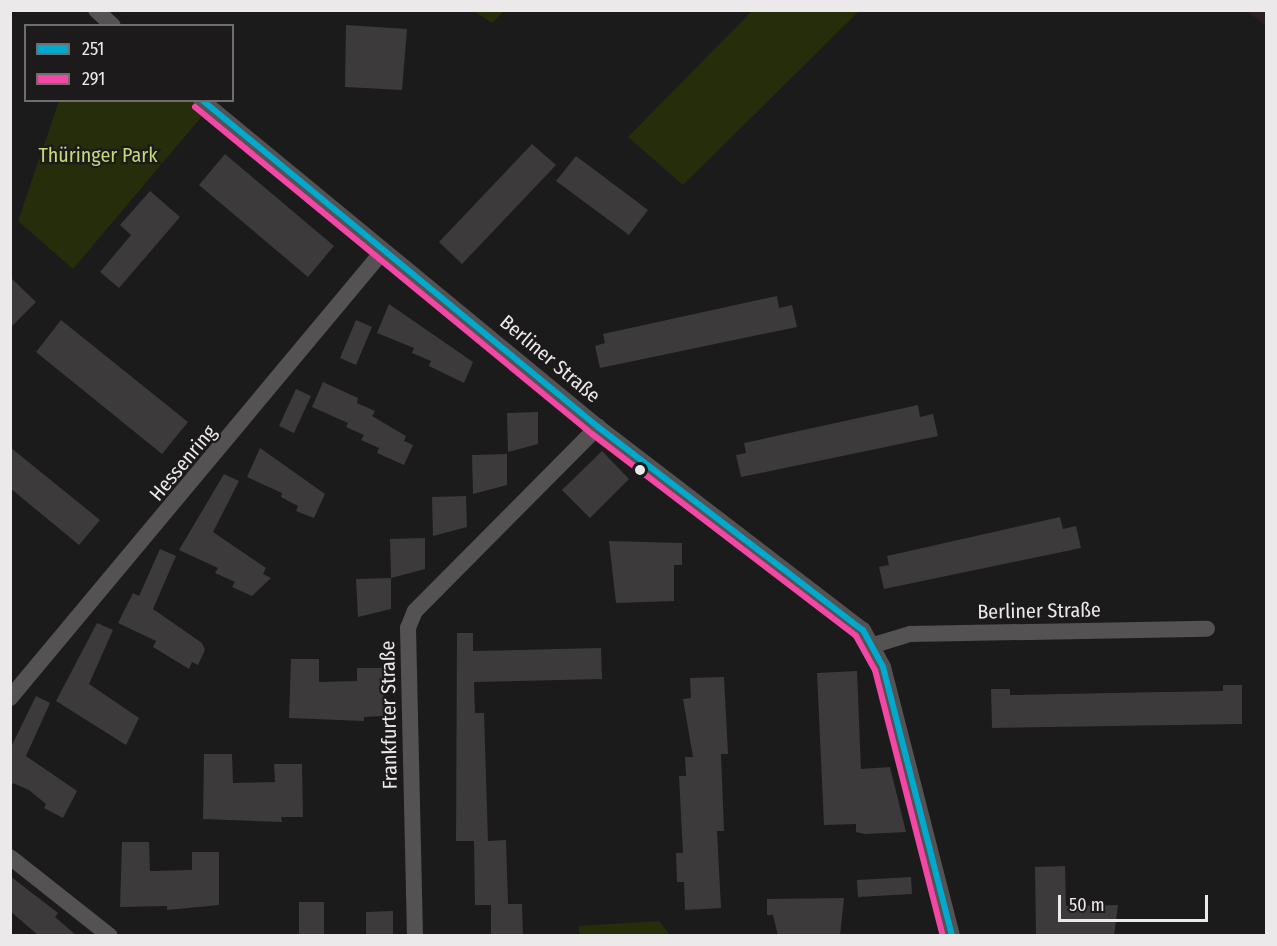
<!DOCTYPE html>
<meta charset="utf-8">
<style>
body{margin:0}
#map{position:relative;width:1277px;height:946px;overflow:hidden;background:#1c1b1b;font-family:"Fira Sans Condensed",sans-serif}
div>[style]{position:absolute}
.built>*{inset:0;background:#282024}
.green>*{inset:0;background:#262d0b}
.building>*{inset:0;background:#3c3a3a}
.minor>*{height:16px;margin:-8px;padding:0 8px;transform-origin:8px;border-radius:8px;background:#545253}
.bus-1>*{height:6px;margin:-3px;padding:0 3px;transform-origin:3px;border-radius:3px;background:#00a9ce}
.bus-2>*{height:6px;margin:-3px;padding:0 3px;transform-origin:3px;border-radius:3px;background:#f346a5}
.dots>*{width:16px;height:16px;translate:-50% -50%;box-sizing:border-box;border:3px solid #1d1a1b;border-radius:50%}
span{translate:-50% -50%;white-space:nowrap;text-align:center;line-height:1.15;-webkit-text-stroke:4.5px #1d1a1b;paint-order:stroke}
.park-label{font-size:20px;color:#c2da76}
.street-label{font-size:20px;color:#ebe9ea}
.frame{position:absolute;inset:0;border:12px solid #ebe9ea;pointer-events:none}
.legend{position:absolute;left:24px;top:24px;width:210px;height:78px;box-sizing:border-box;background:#1d1a1b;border:2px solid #6f6d6e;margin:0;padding:8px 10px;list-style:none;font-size:18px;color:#ebe9ea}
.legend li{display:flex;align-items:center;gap:12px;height:30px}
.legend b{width:30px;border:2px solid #6f6d6e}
.scale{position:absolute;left:1058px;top:895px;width:150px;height:27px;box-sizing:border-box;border:3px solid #ebe9ea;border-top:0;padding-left:8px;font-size:18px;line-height:21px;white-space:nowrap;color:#ebe9ea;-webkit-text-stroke:4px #1d1a1b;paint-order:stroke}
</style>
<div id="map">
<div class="built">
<div style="clip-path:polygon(1247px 11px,1266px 11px,1266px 26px)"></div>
</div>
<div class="green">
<div style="clip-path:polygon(474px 11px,504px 11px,492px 23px)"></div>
<div style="clip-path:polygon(752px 11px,859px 11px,683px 185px,628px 137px)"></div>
<div style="clip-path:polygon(59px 101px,200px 101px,209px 108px,73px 269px,18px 221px)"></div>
<div style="clip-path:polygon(659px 921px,670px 935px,579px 935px,579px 926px)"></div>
</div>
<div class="building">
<div style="clip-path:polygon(346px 25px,407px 29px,402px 90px,345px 87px)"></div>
<div style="clip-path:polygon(532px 144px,556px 165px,462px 264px,439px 242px)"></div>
<div style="clip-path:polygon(225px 154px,334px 246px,308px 277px,199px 185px)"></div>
<div style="clip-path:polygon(576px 156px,648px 210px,629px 235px,556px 181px)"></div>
<div style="clip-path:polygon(150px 191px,180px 217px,119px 288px,100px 272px,131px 235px,120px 225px)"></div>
<div style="clip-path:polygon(10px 277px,36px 302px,10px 328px)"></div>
<div style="clip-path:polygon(777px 296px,779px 308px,792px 305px,797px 327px,600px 368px,595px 346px,605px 343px,603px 334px)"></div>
<div style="clip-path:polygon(389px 304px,473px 362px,464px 383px,429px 366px,431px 361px,412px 353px,414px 348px,377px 333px)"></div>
<div style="clip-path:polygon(61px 320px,188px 422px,162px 454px,36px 352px)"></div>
<div style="clip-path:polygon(356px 320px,372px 327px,356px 365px,340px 358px)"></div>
<div style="clip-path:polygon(323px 382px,358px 398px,357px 403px,375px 411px,372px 416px,406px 436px,404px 441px,413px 445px,404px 465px,377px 453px,379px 448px,361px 440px,364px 435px,346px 427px,348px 423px,312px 407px)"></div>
<div style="clip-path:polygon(296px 389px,311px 396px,294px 433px,279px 426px)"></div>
<div style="clip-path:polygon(918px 405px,920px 417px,933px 414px,938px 436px,741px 477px,736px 455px,746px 453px,744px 443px)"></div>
<div style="clip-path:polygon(538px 412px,538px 444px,508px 452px,507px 413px)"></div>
<div style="clip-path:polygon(10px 447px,100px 520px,79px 545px,10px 488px)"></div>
<div style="clip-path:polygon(260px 448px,325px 494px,314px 518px,296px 511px,298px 506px,281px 497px,282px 493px,247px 477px)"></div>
<div style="clip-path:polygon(602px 451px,629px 479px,590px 518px,562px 490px)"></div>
<div style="clip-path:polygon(507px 454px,507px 485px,473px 494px,472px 455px)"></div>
<div style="clip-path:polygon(224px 474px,239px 481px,213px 532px,266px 568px,263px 574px,271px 578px,252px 596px,232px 587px,235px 582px,215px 573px,218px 568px,179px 550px)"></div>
<div style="clip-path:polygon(466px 496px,467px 527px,433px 536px,432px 497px)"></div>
<div style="clip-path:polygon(1060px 517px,1063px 529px,1076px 526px,1081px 548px,884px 589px,879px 567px,889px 565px,887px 556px)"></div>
<div style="clip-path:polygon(425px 538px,425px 569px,391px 578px,390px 539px)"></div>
<div style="clip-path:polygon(609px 541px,682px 543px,682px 565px,674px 565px,674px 601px,616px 603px)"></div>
<div style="clip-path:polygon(160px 549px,176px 556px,153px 609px,202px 643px,205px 650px,198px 665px,192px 662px,189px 669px,153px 647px,156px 641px,118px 623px,133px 593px,139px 596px)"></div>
<div style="clip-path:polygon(391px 578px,391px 609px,358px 617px,356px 579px)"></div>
<div style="clip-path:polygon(97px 623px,113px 630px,89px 684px,139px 718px,126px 745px,56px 701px)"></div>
<div style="clip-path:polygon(457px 633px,473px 633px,473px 651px,601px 648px,602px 679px,474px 682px,475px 713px,484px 713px,488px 841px,506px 840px,508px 904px,522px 904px,523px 936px,491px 936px,491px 905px,475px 905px,474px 841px,456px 841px)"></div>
<div style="clip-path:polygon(291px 659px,319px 659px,319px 682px,357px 681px,357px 668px,383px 668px,384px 716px,364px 717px,364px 721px,289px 718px)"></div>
<div style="clip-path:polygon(857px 671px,861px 769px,890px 767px,906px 832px,865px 834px,856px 832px,856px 824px,824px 825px,817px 673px)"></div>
<div style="clip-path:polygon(724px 677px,728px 754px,721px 754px,724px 831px,717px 831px,721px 908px,685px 910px,684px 882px,677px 882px,676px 853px,683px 853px,679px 776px,686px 776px,685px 757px,693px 757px,683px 699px,691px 698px,690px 678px)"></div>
<div style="clip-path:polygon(1223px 685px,1242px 685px,1242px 724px,992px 728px,991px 689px,1010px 689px,1010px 695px,1112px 693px,1223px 691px)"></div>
<div style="clip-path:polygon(36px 696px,50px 703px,26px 756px,77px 791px,63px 818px,44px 808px,46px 804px,29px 790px,13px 783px,10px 789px,10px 749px)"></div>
<div style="clip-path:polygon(204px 754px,232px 754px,233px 783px,275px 782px,274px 764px,302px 764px,303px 817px,281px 817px,282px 822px,203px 819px)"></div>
<div style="clip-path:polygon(122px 842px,149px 842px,150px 871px,192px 870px,192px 852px,219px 852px,219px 905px,167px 910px,167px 906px,120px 907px)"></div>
<div style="clip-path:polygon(1065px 866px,1066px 906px,1118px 905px,1114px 936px,1036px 936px,1035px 867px)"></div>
<div style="clip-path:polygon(10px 876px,58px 913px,55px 917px,77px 936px,39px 936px,10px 911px)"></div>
<div style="clip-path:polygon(911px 877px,912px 894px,858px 897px,857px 880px)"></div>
<div style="clip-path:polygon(844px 898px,840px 936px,778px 936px,773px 915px,767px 915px,767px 899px)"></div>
<div style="clip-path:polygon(299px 902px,324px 902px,324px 936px,299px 936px)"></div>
<div style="clip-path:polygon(393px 911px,393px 936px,366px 936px,366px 912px)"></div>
</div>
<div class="minor">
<div style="left:96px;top:10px;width:23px;rotate:43deg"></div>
<div style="left:201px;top:100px;width:514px;rotate:39.48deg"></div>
<div style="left:598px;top:427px;width:334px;rotate:37.5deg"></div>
<div style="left:863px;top:630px;width:42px;rotate:61.6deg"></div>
<div style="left:883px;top:667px;width:278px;rotate:75.6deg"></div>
<div style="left:874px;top:645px;width:38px;rotate:-17deg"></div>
<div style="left:910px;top:634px;width:297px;rotate:-1deg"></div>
<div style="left:10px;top:698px;width:582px;rotate:-50.16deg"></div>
<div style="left:10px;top:857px;width:127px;rotate:38.3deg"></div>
<div style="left:415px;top:936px;width:308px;rotate:-91.3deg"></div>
<div style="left:408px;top:628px;width:18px;rotate:-68deg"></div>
<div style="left:415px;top:611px;width:260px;rotate:-45.2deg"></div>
</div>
<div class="bus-1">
<div style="left:202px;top:100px;width:514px;rotate:39.55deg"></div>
<div style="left:598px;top:427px;width:334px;rotate:37.5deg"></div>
<div style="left:863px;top:630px;width:42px;rotate:61.6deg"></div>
<div style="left:883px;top:667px;width:278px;rotate:75.6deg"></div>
</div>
<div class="bus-2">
<div style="left:195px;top:107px;width:514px;rotate:39.48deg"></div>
<div style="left:592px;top:434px;width:332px;rotate:37.4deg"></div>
<div style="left:856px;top:636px;width:39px;rotate:61deg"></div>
<div style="left:875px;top:670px;width:275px;rotate:75.7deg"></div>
</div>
<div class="dots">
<div style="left:640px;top:470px;background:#ebe9ea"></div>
</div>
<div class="park-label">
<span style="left:98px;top:155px">Thüringer Park</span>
</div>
<div class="street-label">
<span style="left:550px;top:359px;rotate:40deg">Berliner Straße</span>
<span style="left:183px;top:463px;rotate:-50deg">Hessenring</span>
<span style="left:1039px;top:611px;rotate:-1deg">Berliner Straße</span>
<span style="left:389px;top:715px;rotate:-91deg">Frankfurter Straße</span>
</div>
<div class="frame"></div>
<ul class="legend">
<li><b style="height:8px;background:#00a9ce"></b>251</li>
<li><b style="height:8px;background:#f346a5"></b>291</li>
</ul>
<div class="scale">50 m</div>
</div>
